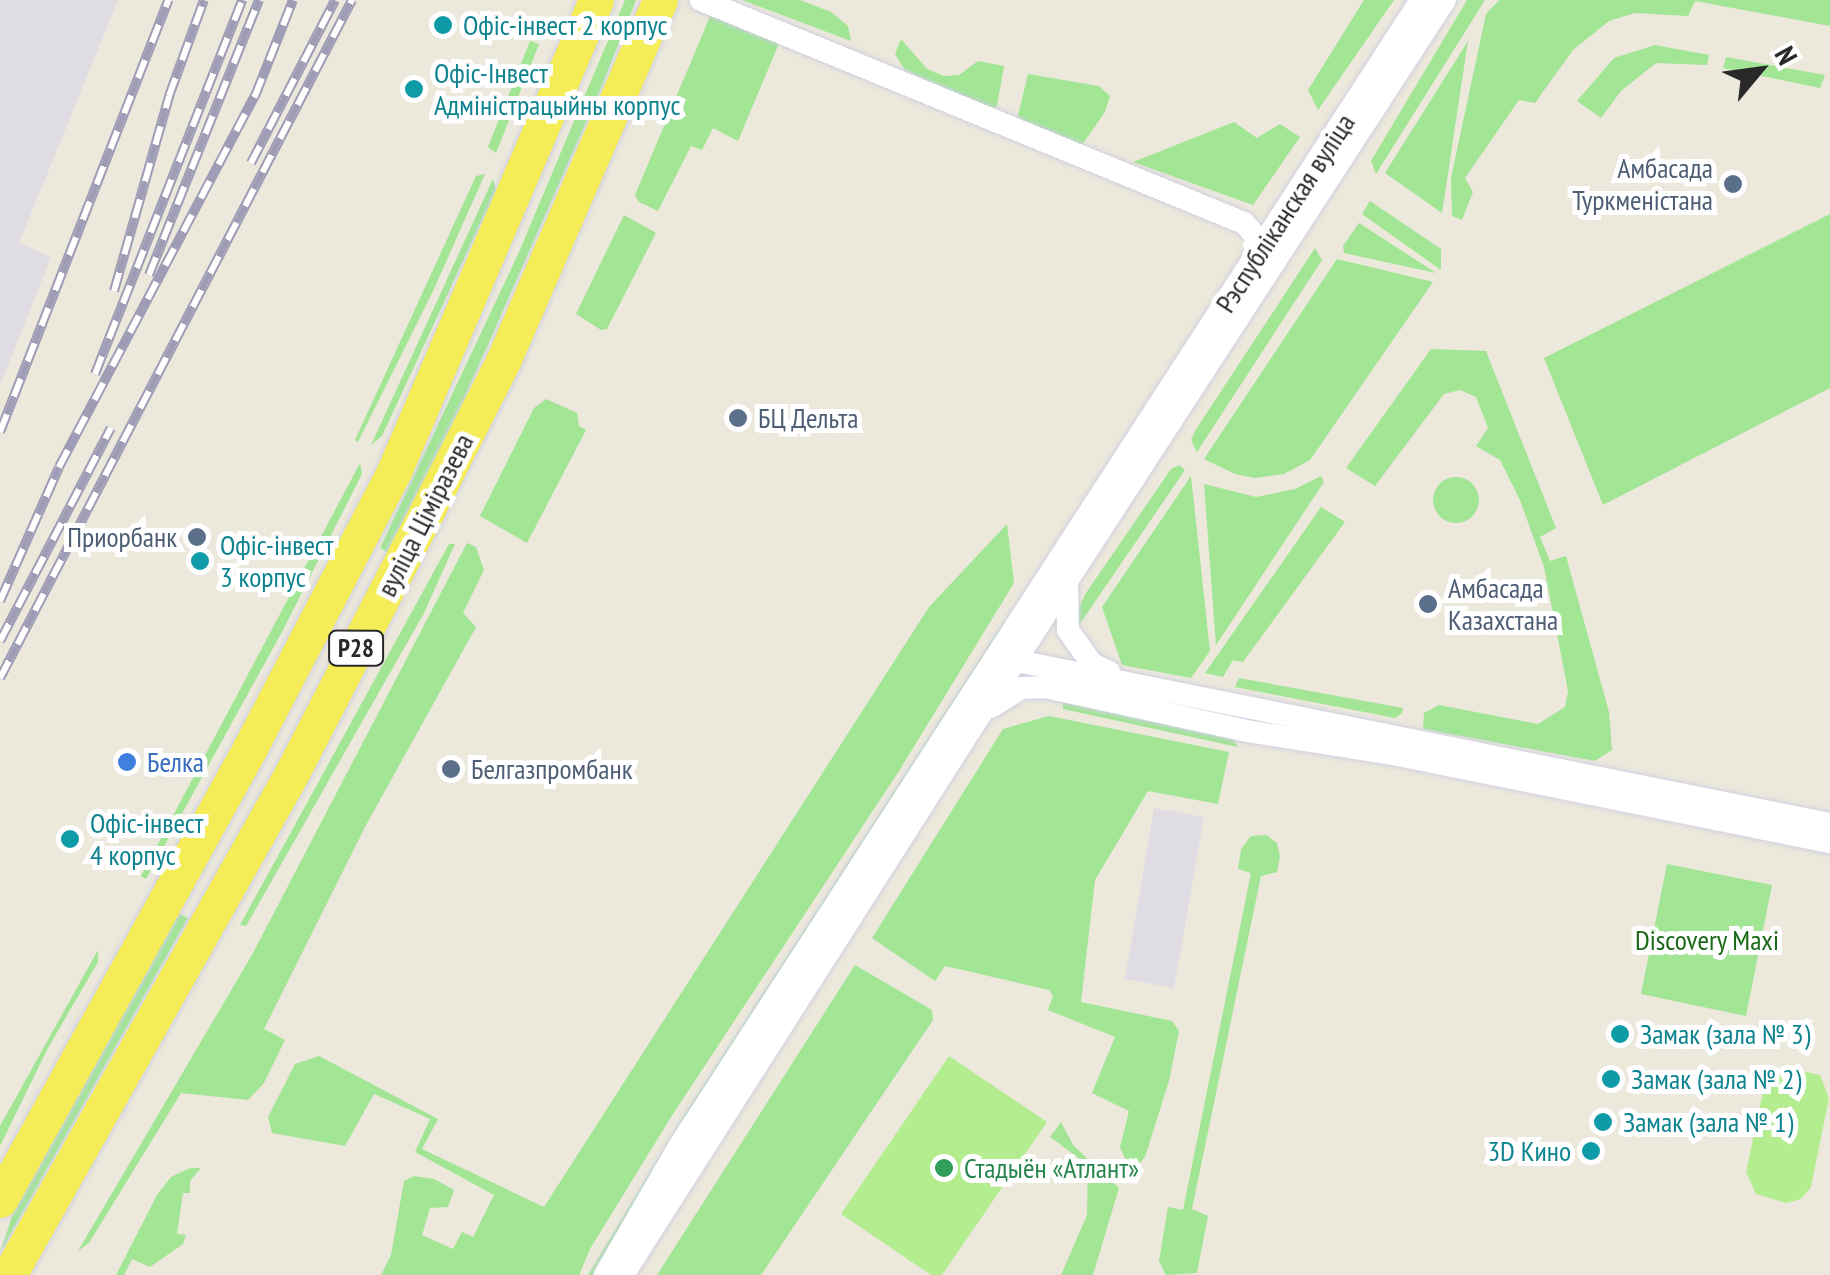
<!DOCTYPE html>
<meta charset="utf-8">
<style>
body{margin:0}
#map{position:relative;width:1830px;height:1275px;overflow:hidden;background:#ece8db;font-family:"PT Sans Narrow",sans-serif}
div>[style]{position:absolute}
.industrial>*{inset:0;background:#e0dce4}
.green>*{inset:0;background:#a1e595}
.round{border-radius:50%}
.pitch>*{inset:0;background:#b4ed90}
.roads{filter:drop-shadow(0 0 2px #d0d0e3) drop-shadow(0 0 2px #d0d0e3)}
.minor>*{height:22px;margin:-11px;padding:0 11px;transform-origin:11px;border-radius:11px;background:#fff}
.primary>*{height:35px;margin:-17.5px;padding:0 17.5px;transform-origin:17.5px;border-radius:17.5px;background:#f5ed57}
.rail>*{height:10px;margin-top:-5px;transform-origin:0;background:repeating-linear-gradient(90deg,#fff 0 19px,#9e9db5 0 38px);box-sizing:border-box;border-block:2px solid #9e9db5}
.dots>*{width:28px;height:28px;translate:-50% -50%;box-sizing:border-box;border:5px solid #fff;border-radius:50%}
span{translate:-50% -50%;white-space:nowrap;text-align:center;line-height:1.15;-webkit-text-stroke:10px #fff;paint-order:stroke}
.shield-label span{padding:2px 8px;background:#fff;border:2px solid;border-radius:8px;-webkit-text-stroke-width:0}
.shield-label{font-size:25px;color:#292929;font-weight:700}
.culture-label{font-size:28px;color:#0d838f}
.left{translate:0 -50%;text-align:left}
.right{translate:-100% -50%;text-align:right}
.service-label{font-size:28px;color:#4e5e75}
.street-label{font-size:28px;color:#292929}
.shop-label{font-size:28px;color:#366cbe}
.park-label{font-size:28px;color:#196917}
.leisure-label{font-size:28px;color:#27864d}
.north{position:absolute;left:1710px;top:20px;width:100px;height:100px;-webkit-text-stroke:8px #fff;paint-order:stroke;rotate:61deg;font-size:28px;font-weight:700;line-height:40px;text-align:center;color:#292929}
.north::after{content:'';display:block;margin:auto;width:35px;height:45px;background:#292929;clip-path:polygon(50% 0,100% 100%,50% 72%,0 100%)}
</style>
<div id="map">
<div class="industrial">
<div style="clip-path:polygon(0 0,118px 0,19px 243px,51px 257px,0 385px)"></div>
<div style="clip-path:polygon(1154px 808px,1204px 817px,1174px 988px,1125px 979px)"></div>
</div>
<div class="green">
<div style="clip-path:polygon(625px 0,636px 0,598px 96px,464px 399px,389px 553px,380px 548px,519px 252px)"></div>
<div style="clip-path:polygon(742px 0,800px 0,831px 12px,848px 26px,851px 41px)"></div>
<div style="clip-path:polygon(1364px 0,1394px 0,1318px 110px,1308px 90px)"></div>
<div style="clip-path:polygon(1467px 0,1485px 0,1376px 174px,1371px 161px)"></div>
<div style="clip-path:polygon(1499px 0,1830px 0,1830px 26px,1695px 1px,1688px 16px,1635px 13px,1609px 21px,1573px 50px,1535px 103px,1519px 100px,1465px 178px,1473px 192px,1462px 220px,1452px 216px,1451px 178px,1486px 14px)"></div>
<div style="clip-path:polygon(711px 14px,780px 41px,738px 141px,713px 128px,702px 150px,691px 146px,658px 211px,639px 202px,635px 195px)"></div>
<div style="clip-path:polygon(901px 39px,927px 69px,944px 76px,959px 75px,978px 61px,1004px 66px,997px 106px,993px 109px,905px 70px,895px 54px)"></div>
<div style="clip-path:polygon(530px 41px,539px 44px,496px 153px,488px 147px)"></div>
<div style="clip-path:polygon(1468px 41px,1442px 213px,1385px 173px)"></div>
<div style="clip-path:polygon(1655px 45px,1709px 55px,1707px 65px,1656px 63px,1621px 91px,1601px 118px,1577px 101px,1614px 58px)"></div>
<div style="clip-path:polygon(1726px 57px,1825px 75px,1820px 88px,1723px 68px)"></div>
<div style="clip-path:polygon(1028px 74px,1099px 86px,1110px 96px,1105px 112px,1082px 145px,1022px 123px,1018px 115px)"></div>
<div style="clip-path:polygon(1234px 122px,1257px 138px,1280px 124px,1300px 137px,1253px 205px,1133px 162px)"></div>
<div style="clip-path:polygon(485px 174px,434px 289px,358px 442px,355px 440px,476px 176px)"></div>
<div style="clip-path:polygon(493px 179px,496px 190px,382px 436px,371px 445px)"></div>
<div style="clip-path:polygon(1370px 201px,1441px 249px,1441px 270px,1362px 214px)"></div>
<div style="clip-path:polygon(1830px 214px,1830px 388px,1603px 505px,1544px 358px)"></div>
<div style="clip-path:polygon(624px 215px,656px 233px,607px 329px,601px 330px,576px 314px)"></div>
<div style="clip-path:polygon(1359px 223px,1436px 273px,1344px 253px,1343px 246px)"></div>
<div style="clip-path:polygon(1315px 248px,1322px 260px,1197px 452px,1191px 440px,1195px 431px)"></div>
<div style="clip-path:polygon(1337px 259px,1433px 282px,1310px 460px,1284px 474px,1255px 478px,1235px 474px,1204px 459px)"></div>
<div style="clip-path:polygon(1431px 349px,1486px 351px,1556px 528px,1540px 537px,1550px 561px,1566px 556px,1609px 712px,1612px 750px,1595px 761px,1423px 729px,1424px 713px,1439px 705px,1538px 724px,1565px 707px,1568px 691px,1544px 567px,1520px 500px,1500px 460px,1476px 446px,1488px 428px,1476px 397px,1460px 390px,1444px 394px,1375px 486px,1346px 468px)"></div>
<div style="clip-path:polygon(546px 399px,577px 413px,579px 426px,586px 430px,527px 543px,480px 516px,534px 408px)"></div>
<div style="clip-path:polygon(360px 463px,362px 474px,283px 630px,146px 879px,141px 876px)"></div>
<div style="clip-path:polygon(1179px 465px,1185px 470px,1077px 628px,1079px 607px,1086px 593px,1171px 469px)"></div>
<div style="clip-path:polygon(1191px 476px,1210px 651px,1191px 678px,1122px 665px,1102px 607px)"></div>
<div style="clip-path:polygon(1321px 476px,1324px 482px,1216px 645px,1204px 484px,1256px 497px,1295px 489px)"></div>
<div class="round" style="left:1433px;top:477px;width:46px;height:46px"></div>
<div style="clip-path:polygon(1321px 507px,1345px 522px,1243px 662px,1233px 660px,1223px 677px,1205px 673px)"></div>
<div style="clip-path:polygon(1007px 524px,1014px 583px,899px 771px,671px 1117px,590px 1249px,579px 1275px,381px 1275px,391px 1255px,404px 1181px,414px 1176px,434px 1179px,454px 1190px,448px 1207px,430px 1208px,422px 1235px,453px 1249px,462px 1232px,473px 1237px,494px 1195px,415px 1152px,430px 1119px,374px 1094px,345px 1146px,272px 1133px,268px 1117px,295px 1064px,319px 1056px,438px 1119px,422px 1149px,544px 1207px,929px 607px)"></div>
<div style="clip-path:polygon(467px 543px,476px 547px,484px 570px,463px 613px,476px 627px,366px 825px,264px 1029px,285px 1040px,264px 1083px,248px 1100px,181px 1093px,89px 1243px,78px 1251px,253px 953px)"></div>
<div style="clip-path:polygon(449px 544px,455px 544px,424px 613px,246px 926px,240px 925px)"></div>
<div style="clip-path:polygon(1005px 620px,1011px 624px,649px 1182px,594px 1275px,588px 1275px,685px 1114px)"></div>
<div style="clip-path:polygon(1239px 678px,1403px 708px,1402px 713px,1395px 718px,1235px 687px)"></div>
<div style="clip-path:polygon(1063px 701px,1232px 738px,1238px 747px,1063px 709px)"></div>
<div style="clip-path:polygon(1049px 716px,1229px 752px,1218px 804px,1148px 791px,1095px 880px,1081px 1002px,1172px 1021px,1179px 1031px,1169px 1081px,1145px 1157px,1139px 1164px,1128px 1165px,1120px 1147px,1129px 1111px,1092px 1093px,1115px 1037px,1048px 1010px,1053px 996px,1049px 990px,945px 966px,935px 981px,872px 938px,1003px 729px)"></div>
<div style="clip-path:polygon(1266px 835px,1277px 843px,1280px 856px,1277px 872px,1261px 876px,1192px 1209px,1208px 1216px,1197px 1273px,1166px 1275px,1159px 1261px,1168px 1207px,1183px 1210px,1251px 873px,1238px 869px,1241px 849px,1251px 836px)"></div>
<div style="clip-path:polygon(1667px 864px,1772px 885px,1746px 1016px,1641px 994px)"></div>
<div style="clip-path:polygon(178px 913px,188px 918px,0 1253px,17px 1201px)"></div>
<div style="clip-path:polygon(98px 950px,98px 962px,48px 1048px,0 1146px,0 1126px)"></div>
<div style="clip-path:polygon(855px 965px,932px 1010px,933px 1020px,761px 1275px,657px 1275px)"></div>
<div style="clip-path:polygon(1061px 1122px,1073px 1145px,1119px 1188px,1093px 1275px,1061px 1275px,1087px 1215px,1088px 1165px,1050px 1137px)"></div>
<div style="clip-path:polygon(190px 1168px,201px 1168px,190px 1181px,190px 1193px,183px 1193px,177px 1234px,186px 1235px,183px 1244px,150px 1267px,132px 1259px,124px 1275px,116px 1275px,157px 1195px,171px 1177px)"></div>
</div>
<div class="pitch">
<div style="clip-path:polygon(949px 1056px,1047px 1122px,942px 1275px,931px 1275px,841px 1214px)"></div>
<div style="clip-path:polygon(1783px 1067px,1820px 1075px,1829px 1098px,1811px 1187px,1801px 1199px,1786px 1203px,1756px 1194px,1746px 1172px,1765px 1082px)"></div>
</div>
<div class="roads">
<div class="minor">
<div style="left:701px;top:0;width:587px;rotate:22.33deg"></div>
<div style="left:1244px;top:223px;width:28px;rotate:48deg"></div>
<div style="left:1067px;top:583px;width:47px;rotate:88.8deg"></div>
<div style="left:1068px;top:630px;width:42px;rotate:54.8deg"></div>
<div style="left:1092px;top:664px;width:19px;rotate:25deg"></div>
<div style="left:1002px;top:658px;width:844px;rotate:11.34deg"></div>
<div style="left:991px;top:707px;width:36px;rotate:-32deg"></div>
<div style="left:1021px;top:688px;width:24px;rotate:-2deg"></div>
<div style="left:1045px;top:687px;width:207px;rotate:12.3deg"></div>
<div style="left:1247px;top:731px;width:148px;rotate:9deg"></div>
<div style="left:1393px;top:754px;width:446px;rotate:11.4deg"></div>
<div style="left:605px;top:1275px;width:146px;rotate:-60.1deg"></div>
<div style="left:678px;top:1148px;width:1367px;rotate:-57.09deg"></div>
<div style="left:623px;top:1275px;width:644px;rotate:-57.49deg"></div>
<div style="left:969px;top:732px;width:873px;rotate:-56.97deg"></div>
</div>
<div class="primary">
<div style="left:0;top:1200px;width:517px;rotate:-61.05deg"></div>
<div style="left:250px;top:748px;width:314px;rotate:-62.5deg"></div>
<div style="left:395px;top:469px;width:510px;rotate:-66.8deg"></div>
<div style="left:9px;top:1275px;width:576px;rotate:-60.59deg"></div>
<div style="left:292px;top:773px;width:295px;rotate:-62.7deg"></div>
<div style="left:427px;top:511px;width:170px;rotate:-63.1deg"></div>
<div style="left:504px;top:359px;width:391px;rotate:-66.5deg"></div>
</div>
</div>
<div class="rail">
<div style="left:251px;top:163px;width:183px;rotate:-62.7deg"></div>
<div style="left:149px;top:275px;width:296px;rotate:-68.2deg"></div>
<div style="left:114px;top:291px;width:203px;rotate:-74.2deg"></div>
<div style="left:169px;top:96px;width:102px;rotate:-70deg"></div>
<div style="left:95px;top:374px;width:402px;rotate:-68.5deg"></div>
<div style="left:0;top:432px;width:464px;rotate:-68.7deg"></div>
<div style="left:0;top:601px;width:146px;rotate:-66.2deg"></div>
<div style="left:59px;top:467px;width:420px;rotate:-62.2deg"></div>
<div style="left:255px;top:96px;width:103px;rotate:-68.4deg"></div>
<div style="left:0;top:641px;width:240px;rotate:-62.5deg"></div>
<div style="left:0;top:678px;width:764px;rotate:-62.56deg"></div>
</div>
<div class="dots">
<div style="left:443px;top:25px;background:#0f9aa8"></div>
<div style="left:414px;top:89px;background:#0f9aa8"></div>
<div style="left:1733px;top:184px;background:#5c6f8a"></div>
<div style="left:738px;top:418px;background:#5c6f8a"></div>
<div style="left:197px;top:537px;background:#5c6f8a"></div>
<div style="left:200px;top:561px;background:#0f9aa8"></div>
<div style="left:1428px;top:604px;background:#5c6f8a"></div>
<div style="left:127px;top:762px;background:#3f7fe0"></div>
<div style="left:451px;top:769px;background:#5c6f8a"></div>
<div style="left:70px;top:839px;background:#0f9aa8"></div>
<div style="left:1620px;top:1034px;background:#0f9aa8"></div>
<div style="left:1611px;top:1079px;background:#0f9aa8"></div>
<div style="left:1603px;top:1122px;background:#0f9aa8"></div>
<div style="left:1591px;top:1151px;background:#0f9aa8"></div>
<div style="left:944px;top:1168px;background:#2e9e5b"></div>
</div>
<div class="shield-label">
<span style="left:356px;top:648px">Р28</span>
</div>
<div class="culture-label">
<span class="left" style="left:463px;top:25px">Офіс-інвест 2 корпус</span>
<span class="left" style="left:434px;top:89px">Офіс-Інвест<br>Адміністрацыйны корпус</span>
<span class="left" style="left:220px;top:561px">Офіс-інвест<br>3 корпус</span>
<span class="left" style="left:90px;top:839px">Офіс-інвест<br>4 корпус</span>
<span class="left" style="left:1640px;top:1034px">Замак (зала № 3)</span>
<span class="left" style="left:1631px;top:1079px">Замак (зала № 2)</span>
<span class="left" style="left:1623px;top:1122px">Замак (зала № 1)</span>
<span class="right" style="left:1571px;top:1151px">3D Кино</span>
</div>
<div class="service-label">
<span class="right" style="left:1713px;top:184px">Амбасада<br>Туркменістана</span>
<span class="left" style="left:758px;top:418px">БЦ Дельта</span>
<span class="right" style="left:177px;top:537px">Приорбанк</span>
<span class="left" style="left:1448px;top:604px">Амбасада<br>Казахстана</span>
<span class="left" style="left:471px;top:769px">Белгазпромбанк</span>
</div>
<div class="street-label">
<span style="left:1285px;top:213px;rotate:-57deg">Рэспубліканская вуліца</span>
<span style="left:425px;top:515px;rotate:-63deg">вуліца Ціміразева</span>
</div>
<div class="shop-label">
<span class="left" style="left:147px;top:762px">Белка</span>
</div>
<div class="park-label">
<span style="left:1707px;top:940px">Discovery Maxi</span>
</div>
<div class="leisure-label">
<span class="left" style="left:964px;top:1168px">Стадыён «Атлант»</span>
</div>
<div class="north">N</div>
</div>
